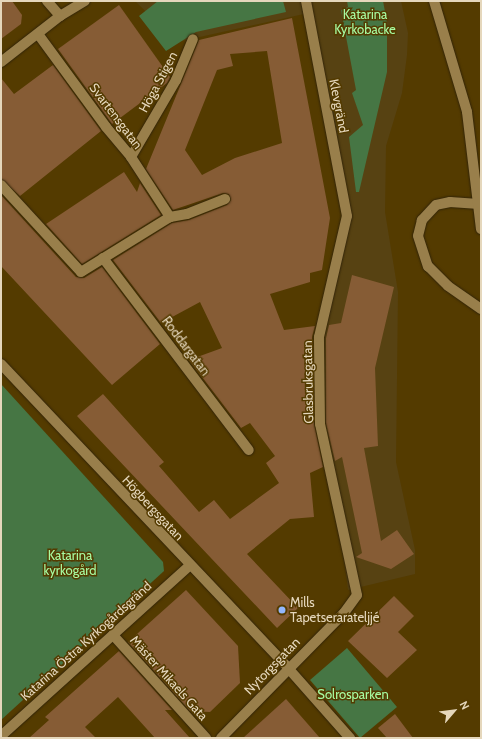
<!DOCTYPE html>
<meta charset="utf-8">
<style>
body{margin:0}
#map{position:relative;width:482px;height:739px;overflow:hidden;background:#543b00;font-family:Cabin,sans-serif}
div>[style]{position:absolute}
.built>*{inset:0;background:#574212}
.green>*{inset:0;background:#467644}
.building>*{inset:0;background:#865c35}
.roads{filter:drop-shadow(0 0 1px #322408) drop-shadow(0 0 1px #322408)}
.lane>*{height:10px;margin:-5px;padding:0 5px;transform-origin:5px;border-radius:5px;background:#997f4b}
.street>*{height:10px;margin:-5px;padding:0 5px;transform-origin:5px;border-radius:5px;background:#997f4b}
.dots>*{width:11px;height:11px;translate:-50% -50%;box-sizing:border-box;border:2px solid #543b00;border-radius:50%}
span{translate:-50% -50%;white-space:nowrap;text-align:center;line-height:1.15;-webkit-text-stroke:3px #543b00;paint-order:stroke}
.park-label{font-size:13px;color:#a7fca2}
.street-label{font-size:13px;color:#e5d7bc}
.poi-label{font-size:13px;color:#e5d7bc}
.left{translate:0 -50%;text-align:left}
.frame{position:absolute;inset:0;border:2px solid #e5d7bc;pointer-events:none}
.north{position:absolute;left:434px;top:691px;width:40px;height:40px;-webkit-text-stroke:3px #543b00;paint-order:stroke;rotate:62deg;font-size:11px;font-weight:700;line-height:16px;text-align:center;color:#e5d7bc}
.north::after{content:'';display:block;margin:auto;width:14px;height:18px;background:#e5d7bc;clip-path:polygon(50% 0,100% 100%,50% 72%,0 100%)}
</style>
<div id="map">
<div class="built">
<div style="clip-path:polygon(135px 1px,401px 1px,408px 33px,407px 55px,402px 93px,386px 146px,385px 212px,398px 292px,396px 462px,415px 550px,415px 574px,348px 590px,337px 507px,319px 422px,318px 337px,345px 218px,304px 14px,177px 42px)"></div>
</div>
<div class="green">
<div style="clip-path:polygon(158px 1px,283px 1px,286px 12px,196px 32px,166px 51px,139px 16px)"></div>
<div style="clip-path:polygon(347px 1px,383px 1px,387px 22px,387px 72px,359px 192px,356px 192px,349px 137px,363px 125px,352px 93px,356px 90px,341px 10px,348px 7px)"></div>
<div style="clip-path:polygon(1px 384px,163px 562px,164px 571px,1px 720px)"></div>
<div style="clip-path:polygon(347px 648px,397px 707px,360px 738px,310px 680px)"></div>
</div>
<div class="building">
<div style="clip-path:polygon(1px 1px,12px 1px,22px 15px,21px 24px,1px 39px)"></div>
<div style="clip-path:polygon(119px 5px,170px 77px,167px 83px,112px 124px,58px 49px)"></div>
<div style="clip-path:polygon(evenodd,292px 18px,330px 218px,322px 270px,310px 273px,310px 282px,270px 294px,284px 330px,315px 326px,312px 337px,314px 424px,323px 467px,310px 473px,314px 517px,290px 519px,247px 554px,298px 608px,277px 628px,77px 416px,103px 394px,164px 462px,159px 466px,199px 512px,214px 500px,230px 519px,279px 483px,266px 463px,275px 456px,250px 423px,241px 428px,189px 360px,222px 348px,200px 302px,161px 323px,113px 260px,172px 223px,189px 220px,227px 205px,231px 200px,229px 194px,223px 193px,173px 210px,146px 169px,199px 40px,292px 18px,267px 51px,282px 143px,235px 158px,202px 175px,185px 150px,217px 70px,233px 66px,230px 54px,267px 51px)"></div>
<div style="clip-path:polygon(53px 65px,101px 131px,20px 196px,1px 179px,1px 78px,14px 94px)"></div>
<div style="clip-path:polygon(124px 172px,137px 192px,140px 183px,161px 215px,82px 264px,46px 224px)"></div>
<div style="clip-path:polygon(1px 195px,76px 277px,84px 278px,102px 267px,160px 344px,112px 385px,1px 266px)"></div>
<div style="clip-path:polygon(352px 275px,394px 287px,375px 368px,378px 446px,364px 448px,381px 541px,397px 530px,414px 554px,391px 569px,356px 557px,362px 553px,342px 457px,335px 461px,326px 423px,326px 338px,329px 325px,341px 323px)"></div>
<div style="clip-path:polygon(186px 590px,238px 646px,240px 683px,210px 712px,190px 711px,128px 642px)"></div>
<div style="clip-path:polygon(394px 596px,414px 616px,398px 632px,417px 650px,387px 678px,348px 641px)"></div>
<div style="clip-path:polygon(119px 651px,172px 710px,165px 710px,190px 738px,155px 738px,118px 697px,85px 727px,96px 738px,29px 738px,49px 720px,45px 717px)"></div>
<div style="clip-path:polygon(286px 699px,320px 738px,243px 738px)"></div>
<div style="clip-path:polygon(395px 714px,413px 738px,387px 738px,378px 728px)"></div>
</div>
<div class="roads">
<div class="lane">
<div style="left:479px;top:204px;width:29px;rotate:-176deg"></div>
<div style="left:450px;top:202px;width:14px;rotate:168deg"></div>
<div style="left:436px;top:205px;width:21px;rotate:133deg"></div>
<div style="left:422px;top:220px;width:16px;rotate:104deg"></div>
<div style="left:418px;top:236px;width:32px;rotate:72deg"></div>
<div style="left:428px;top:266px;width:28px;rotate:45deg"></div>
<div style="left:448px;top:286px;width:40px;rotate:34.9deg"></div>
</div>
<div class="street">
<div style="left:47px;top:1px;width:20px;rotate:49deg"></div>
<div style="left:434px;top:1px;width:116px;rotate:73.4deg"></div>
<div style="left:467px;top:112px;width:118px;rotate:83.2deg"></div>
<div style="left:38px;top:34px;width:115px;rotate:53.8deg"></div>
<div style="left:106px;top:127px;width:39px;rotate:50deg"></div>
<div style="left:131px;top:157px;width:72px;rotate:57deg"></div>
<div style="left:1px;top:62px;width:75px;rotate:-37.9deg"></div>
<div style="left:60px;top:16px;width:29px;rotate:-31deg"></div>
<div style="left:131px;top:157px;width:89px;rotate:-59.7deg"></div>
<div style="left:176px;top:80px;width:44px;rotate:-67.5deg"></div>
<div style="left:1px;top:185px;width:118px;rotate:47.4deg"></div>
<div style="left:81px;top:272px;width:105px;rotate:-31.7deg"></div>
<div style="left:170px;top:217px;width:17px;rotate:-10deg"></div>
<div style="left:187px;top:214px;width:41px;rotate:-21.5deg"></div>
<div style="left:103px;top:258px;width:241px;rotate:52.8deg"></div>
<div style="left:1px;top:364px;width:418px;rotate:46.6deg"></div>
<div style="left:288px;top:668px;width:94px;rotate:48.5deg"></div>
<div style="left:113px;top:635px;width:139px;rotate:47.9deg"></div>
<div style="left:1px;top:736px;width:253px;rotate:-42.1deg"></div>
<div style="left:221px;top:738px;width:175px;rotate:-45.5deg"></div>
<div style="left:344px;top:613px;width:22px;rotate:-54deg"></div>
<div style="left:357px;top:595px;width:175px;rotate:-102.2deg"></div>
<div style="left:320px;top:424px;width:87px;rotate:-90.7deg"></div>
<div style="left:319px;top:337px;width:124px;rotate:-77deg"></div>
<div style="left:347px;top:216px;width:219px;rotate:-100.8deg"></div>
</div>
</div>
<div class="dots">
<div style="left:282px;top:610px;background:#93b7fd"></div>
</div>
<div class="park-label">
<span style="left:365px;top:22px">Katarina<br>Kyrkobacke</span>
<span style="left:70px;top:563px">Katarina<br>kyrkogård</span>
<span style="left:353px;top:694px">Solrosparken</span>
</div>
<div class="street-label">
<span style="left:158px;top:82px;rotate:-62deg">Höga Stigen</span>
<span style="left:339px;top:106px;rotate:79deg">Klevgränd</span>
<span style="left:116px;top:116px;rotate:53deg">Svartensgatan</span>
<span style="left:186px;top:346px;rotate:53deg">Roddargatan</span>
<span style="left:308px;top:382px;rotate:-91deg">Glasbruksgatan</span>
<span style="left:153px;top:508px;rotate:47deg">Högbergsgatan</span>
<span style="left:86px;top:641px;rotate:-42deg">Katarina Östra Kyrkogårdsgränd</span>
<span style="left:272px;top:666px;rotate:-46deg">Nytorgsgatan</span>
<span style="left:169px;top:678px;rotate:48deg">Mäster Mikaels Gata</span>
</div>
<div class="poi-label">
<span class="left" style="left:290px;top:610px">Mills<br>Tapetserarateljjé</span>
</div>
<div class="frame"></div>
<div class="north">N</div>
</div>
